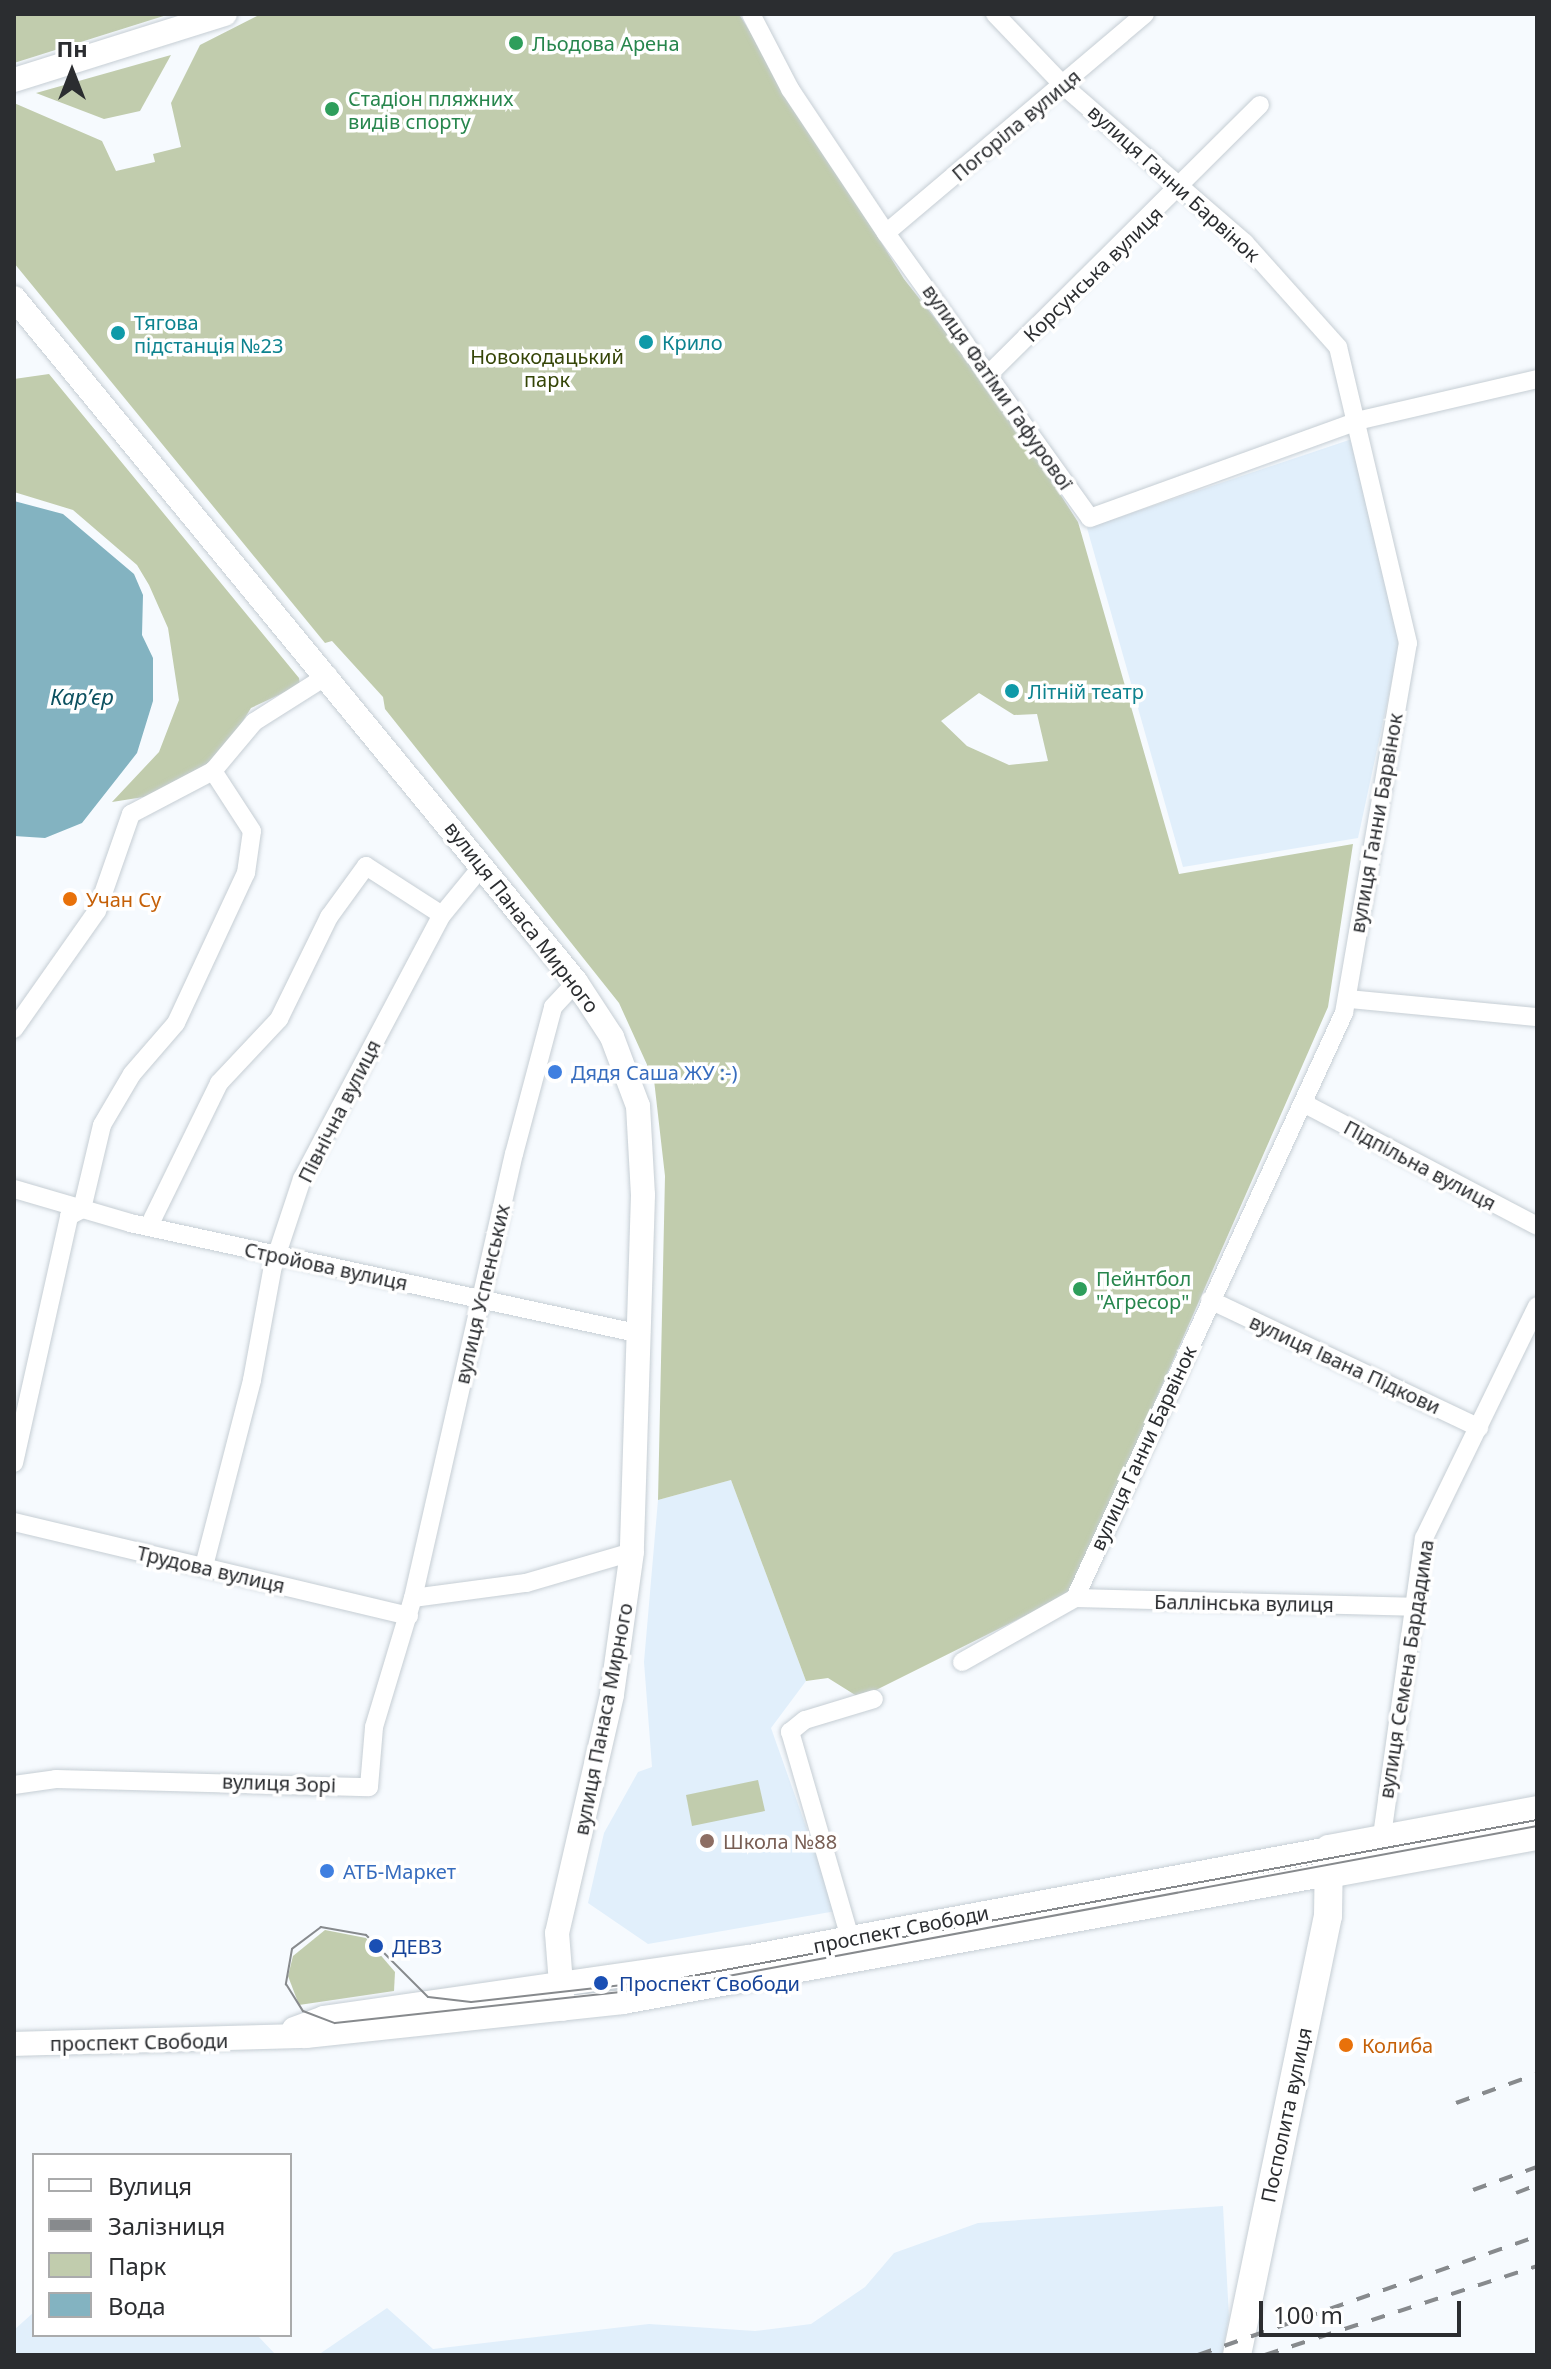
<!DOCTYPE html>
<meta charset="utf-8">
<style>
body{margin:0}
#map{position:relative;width:1551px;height:2369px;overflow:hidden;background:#f6fafe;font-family:"Noto Sans",sans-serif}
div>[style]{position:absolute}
.built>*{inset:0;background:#e1effb}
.green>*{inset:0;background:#c1ccad}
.water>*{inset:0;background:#83b3c1}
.roads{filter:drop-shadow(0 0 2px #c6ced4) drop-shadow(0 0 2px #c6ced4)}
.minor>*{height:18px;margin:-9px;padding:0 9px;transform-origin:9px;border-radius:9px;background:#fff}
.major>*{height:24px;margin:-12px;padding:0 12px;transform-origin:12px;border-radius:12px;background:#fff}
.highway>*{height:28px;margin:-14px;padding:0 14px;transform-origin:14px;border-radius:14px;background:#fff}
.tram>*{height:2px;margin:-1px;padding:0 1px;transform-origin:1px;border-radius:1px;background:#878a8d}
.rail>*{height:4px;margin-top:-2px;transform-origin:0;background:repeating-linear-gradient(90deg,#878a8d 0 14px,transparent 0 28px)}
.dots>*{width:22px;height:22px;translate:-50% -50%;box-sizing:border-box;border:4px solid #fff;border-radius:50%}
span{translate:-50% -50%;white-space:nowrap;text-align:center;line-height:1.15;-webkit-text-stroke:7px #fff;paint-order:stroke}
.leisure-label{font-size:20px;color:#27864d}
.left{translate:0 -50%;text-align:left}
.street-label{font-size:20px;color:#2b2d30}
.culture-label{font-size:20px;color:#0d838f}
.park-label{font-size:20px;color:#354507}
.food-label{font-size:20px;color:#c56008}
.shop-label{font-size:20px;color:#366cbe}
.education-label{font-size:20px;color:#785e54}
.transit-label{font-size:20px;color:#164399}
.water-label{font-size:22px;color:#0c5160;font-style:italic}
.frame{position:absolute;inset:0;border:16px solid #2b2d30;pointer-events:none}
.legend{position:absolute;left:32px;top:2153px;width:260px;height:184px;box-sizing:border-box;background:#fff;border:2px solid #aaabac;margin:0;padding:10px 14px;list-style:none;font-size:24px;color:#2b2d30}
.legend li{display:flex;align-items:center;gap:16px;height:40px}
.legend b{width:40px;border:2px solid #aaabac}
.north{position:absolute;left:32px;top:32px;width:80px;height:80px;-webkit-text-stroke:6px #fff;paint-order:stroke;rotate:0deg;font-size:22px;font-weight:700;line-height:32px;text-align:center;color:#2b2d30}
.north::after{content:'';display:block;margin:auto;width:28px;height:36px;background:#2b2d30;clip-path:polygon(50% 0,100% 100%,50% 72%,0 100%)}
.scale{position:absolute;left:1259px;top:2301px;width:202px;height:36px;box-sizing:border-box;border:4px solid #2b2d30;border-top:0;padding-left:10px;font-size:24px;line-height:28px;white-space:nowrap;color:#2b2d30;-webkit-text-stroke:6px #fff;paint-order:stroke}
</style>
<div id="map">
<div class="built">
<div style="clip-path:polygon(1355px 438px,1400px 643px,1358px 838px,1183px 867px,1087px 528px)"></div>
<div style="clip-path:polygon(731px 1480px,806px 1681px,771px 1728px,836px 1911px,648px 1944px,588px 1903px,604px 1833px,638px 1772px,652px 1767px,644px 1662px,658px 1500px)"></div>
<div style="clip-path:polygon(1223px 2206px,1229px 2317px,1222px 2355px,318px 2355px,387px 2308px,433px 2349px,649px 2324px,755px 2331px,811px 2324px,865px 2287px,894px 2253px,978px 2223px)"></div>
<div style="clip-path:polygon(34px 2312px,34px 2335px,257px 2335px,276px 2355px,14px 2355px,14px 2330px)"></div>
</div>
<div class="green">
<div style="clip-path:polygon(14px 14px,170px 14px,14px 63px)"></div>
<div style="clip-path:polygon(evenodd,261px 14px,739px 14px,904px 279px,1000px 401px,1078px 522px,1179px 874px,1353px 844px,1328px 1007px,1071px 1593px,860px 1698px,828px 1678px,806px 1681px,731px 1480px,658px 1500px,665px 1176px,654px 1080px,619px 1003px,385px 709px,383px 697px,332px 641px,325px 643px,14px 263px,14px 103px,102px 141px,116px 171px,155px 162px,153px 154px,181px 147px,171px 103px,200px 45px,261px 14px,979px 693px,1014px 715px,1037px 714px,1048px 761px,1009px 765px,967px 746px,941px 721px,979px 693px)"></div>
<div style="clip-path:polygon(171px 55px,140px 111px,104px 119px,36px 93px)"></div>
<div style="clip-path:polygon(49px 374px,299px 678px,300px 685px,251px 708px,216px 764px,169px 793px,112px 802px,159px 752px,179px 700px,168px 628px,149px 585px,137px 565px,73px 510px,14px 492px,14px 379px)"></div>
<div style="clip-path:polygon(758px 1780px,765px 1811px,692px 1826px,686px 1795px)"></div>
<div style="clip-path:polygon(325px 1930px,366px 1938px,395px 1972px,394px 1991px,299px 2005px,288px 1976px,293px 1956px)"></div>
</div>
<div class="water">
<div style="clip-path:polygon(14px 501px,63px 514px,134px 574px,143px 595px,142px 635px,153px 658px,153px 701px,137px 753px,82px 823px,45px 838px,14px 836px)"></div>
</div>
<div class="roads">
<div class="minor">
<div style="left:751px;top:14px;width:85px;rotate:62.5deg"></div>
<div style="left:790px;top:89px;width:173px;rotate:56.3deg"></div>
<div style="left:886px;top:233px;width:350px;rotate:54.4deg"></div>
<div style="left:1090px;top:518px;width:288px;rotate:-19.9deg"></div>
<div style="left:1361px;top:420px;width:181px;rotate:-13.1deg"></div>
<div style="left:886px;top:233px;width:339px;rotate:-40.2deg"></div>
<div style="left:991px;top:372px;width:379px;rotate:-44.8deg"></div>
<div style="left:1349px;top:999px;width:189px;rotate:5.5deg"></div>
<div style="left:14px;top:1029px;width:144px;rotate:-54.9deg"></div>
<div style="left:97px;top:911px;width:103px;rotate:-70.7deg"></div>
<div style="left:131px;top:814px;width:93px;rotate:-27.7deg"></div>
<div style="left:213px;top:771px;width:64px;rotate:-50.1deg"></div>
<div style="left:254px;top:722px;width:88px;rotate:-32.4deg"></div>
<div style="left:1303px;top:1103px;width:264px;rotate:27.7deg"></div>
<div style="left:14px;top:1189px;width:121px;rotate:16.3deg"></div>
<div style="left:130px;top:1223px;width:523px;rotate:12.26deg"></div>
<div style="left:151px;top:1222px;width:155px;rotate:-63.9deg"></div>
<div style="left:219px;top:1083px;width:88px;rotate:-46.8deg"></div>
<div style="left:279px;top:1019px;width:114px;rotate:-63.9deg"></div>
<div style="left:329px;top:917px;width:63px;rotate:-54deg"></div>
<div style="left:366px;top:866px;width:90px;rotate:32.8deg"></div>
<div style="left:1210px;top:1300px;width:298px;rotate:25.4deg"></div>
<div style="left:14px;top:1463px;width:253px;rotate:-77.4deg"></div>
<div style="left:69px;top:1216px;width:15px;rotate:-28deg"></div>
<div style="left:82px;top:1209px;width:86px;rotate:-76.6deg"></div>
<div style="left:102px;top:1125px;width:59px;rotate:-59.5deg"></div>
<div style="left:132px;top:1074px;width:67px;rotate:-49.2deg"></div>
<div style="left:176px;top:1023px;width:166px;rotate:-65deg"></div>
<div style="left:246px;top:873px;width:42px;rotate:-81.9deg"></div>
<div style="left:252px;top:831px;width:72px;rotate:-123deg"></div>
<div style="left:14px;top:1522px;width:406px;rotate:13.4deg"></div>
<div style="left:204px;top:1566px;width:192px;rotate:-75.5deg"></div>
<div style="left:252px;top:1380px;width:116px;rotate:-79.6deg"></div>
<div style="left:273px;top:1266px;width:92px;rotate:-71.6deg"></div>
<div style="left:302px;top:1179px;width:299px;rotate:-62.1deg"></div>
<div style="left:442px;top:915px;width:65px;rotate:-50.6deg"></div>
<div style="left:413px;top:1598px;width:114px;rotate:-7.6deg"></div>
<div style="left:526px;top:1583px;width:110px;rotate:-16.3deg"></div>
<div style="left:1075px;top:1598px;width:338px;rotate:1.5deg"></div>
<div style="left:962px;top:1662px;width:130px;rotate:-29.5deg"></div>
<div style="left:1075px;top:1598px;width:644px;rotate:-65.31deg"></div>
<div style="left:1344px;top:1013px;width:375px;rotate:-80.2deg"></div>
<div style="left:1408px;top:643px;width:304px;rotate:-103.3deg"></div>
<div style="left:1338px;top:347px;width:140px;rotate:-131.8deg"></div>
<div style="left:1245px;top:243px;width:240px;rotate:-139.1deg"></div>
<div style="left:1064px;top:86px;width:100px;rotate:-133.8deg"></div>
<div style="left:14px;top:1785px;width:42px;rotate:-8.1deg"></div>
<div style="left:56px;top:1779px;width:313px;rotate:1.5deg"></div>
<div style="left:369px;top:1787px;width:60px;rotate:-85.2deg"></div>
<div style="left:374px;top:1727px;width:135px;rotate:-73.2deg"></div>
<div style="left:413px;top:1598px;width:455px;rotate:-77.2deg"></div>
<div style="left:514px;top:1154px;width:152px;rotate:-75.1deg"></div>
<div style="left:553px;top:1007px;width:34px;rotate:-47deg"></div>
<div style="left:1380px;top:1850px;width:315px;rotate:-82deg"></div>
<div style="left:1424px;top:1538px;width:258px;rotate:-64deg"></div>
<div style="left:850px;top:1938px;width:215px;rotate:-106.2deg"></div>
<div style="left:790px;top:1732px;width:19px;rotate:-39deg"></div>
<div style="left:805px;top:1720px;width:72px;rotate:-16.9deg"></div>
</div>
<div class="major">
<div style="left:14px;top:80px;width:221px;rotate:-17.4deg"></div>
<div style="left:14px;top:298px;width:885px;rotate:50.59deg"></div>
<div style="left:576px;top:982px;width:66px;rotate:56.8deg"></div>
<div style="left:612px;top:1037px;width:74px;rotate:69.4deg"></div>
<div style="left:638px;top:1106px;width:89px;rotate:86.8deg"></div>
<div style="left:643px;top:1195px;width:357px;rotate:91.8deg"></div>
<div style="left:632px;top:1552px;width:144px;rotate:98deg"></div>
<div style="left:612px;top:1695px;width:244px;rotate:103deg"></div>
<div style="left:557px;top:1933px;width:76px;rotate:85.5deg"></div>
<div style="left:294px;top:2029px;width:32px;rotate:-20deg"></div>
<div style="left:324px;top:2018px;width:429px;rotate:-8.2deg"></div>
<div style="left:749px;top:1957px;width:590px;rotate:-10.55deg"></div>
<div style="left:14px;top:2044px;width:292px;rotate:-1.6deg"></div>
<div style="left:306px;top:2036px;width:319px;rotate:-6.1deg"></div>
<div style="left:623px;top:2002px;width:717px;rotate:-10.29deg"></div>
</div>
<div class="highway">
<div style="left:1328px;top:1874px;width:212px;rotate:-10.3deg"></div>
<div style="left:1237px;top:2355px;width:448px;rotate:-78.3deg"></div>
<div style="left:1328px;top:1916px;width:67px;rotate:-89.1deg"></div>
<div style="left:1329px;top:1849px;width:212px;rotate:-10.6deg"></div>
</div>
</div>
<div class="tram">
<div style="left:1537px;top:1820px;width:876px;rotate:169.54deg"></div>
<div style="left:676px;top:1979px;width:206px;rotate:173.6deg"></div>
<div style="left:471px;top:2002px;width:43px;rotate:-173.4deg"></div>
<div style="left:428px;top:1997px;width:88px;rotate:-135deg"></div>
<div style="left:366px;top:1935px;width:46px;rotate:-169.9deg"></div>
<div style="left:321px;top:1927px;width:36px;rotate:143deg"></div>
<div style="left:292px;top:1949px;width:36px;rotate:100deg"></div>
<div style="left:286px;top:1984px;width:32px;rotate:58deg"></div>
<div style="left:303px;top:2011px;width:34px;rotate:21deg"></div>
<div style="left:335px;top:2023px;width:336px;rotate:-6.2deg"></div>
<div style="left:669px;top:1987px;width:883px;rotate:-10.51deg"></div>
</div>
<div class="rail">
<div style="left:1456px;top:2103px;width:86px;rotate:-19.7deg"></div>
<div style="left:1473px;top:2190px;width:68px;rotate:-19.8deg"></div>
<div style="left:1516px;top:2193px;width:22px;rotate:-21deg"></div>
<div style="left:1198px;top:2355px;width:359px;rotate:-19.3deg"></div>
<div style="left:1265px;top:2355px;width:286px;rotate:-18.1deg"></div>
</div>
<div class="dots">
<div style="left:516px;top:43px;background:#2e9e5b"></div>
<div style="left:332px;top:109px;background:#2e9e5b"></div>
<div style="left:118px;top:333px;background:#0f9aa8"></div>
<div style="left:646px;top:342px;background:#0f9aa8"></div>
<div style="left:1012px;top:691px;background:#0f9aa8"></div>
<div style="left:70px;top:899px;background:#e8710a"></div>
<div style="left:555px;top:1072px;background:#3f7fe0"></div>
<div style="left:1080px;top:1289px;background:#2e9e5b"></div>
<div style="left:707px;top:1841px;background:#8d6e63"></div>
<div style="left:327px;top:1871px;background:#3f7fe0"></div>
<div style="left:376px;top:1946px;background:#1a4fb4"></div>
<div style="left:601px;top:1983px;background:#1a4fb4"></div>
<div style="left:1346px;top:2045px;background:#e8710a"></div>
</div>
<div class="leisure-label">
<span class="left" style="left:532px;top:43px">Льодова Арена</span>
<span class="left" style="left:348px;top:110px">Стадіон пляжних<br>видів спорту</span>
<span class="left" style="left:1096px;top:1290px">Пейнтбол<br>"Агресор"</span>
</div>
<div class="street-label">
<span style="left:1016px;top:125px;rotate:-40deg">Погоріла вулиця</span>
<span style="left:1174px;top:183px;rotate:42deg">вулиця Ганни Барвінок</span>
<span style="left:1093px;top:274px;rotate:-44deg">Корсунська вулиця</span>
<span style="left:998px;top:387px;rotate:55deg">вулиця Фатіми Гафурової</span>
<span style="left:1376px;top:823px;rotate:-80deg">вулиця Ганни Барвінок</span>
<span style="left:522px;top:917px;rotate:52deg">вулиця Панаса Мирного</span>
<span style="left:339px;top:1111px;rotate:-63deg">Північна вулиця</span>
<span style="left:1420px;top:1165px;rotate:28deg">Підпільна вулиця</span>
<span style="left:326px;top:1266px;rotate:12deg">Стройова вулиця</span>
<span style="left:482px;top:1294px;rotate:-77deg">вулиця Успенських</span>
<span style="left:1345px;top:1364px;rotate:25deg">вулиця Івана Підкови</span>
<span style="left:1143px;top:1448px;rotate:-65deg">вулиця Ганни Барвінок</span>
<span style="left:211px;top:1569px;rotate:13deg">Трудова вулиця</span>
<span style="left:1244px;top:1603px;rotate:1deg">Баллінська вулиця</span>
<span style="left:1406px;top:1669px;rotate:-81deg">вулиця Семена Бардадима</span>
<span style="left:603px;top:1719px;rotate:-79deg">вулиця Панаса Мирного</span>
<span style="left:279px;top:1783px;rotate:2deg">вулиця Зорі</span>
<span style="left:901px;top:1929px;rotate:-11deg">проспект Свободи</span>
<span style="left:139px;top:2042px;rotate:-1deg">проспект Свободи</span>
<span style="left:1286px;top:2115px;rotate:-78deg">Посполита вулиця</span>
</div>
<div class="culture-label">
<span class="left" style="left:134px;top:334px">Тягова<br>пiдстанцiя №23</span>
<span class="left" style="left:662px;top:342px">Крило</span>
<span class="left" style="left:1028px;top:691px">Лiтнiй театр</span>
</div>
<div class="park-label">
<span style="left:547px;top:368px">Новокодацький<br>парк</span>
</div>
<div class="food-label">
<span class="left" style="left:86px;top:899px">Учан Су</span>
<span class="left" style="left:1362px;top:2045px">Колиба</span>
</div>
<div class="shop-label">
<span class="left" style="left:571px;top:1072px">Дядя Саша ЖУ :-)</span>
<span class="left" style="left:343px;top:1871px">АТБ-Маркет</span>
</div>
<div class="education-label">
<span class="left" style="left:723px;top:1841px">Школа №88</span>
</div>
<div class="transit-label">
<span class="left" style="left:392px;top:1946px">ДЕВЗ</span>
<span class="left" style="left:619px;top:1983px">Проспект Свободи</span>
</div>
<div class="water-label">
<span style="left:82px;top:697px">Кар’єр</span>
</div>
<div class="frame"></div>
<ul class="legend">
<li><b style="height:10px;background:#fff"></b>Вулиця</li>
<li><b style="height:10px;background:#878a8d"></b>Залізниця</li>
<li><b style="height:22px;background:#c1ccad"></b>Парк</li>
<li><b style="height:22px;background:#83b3c1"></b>Вода</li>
</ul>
<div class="north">Пн</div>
<div class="scale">100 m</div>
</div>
